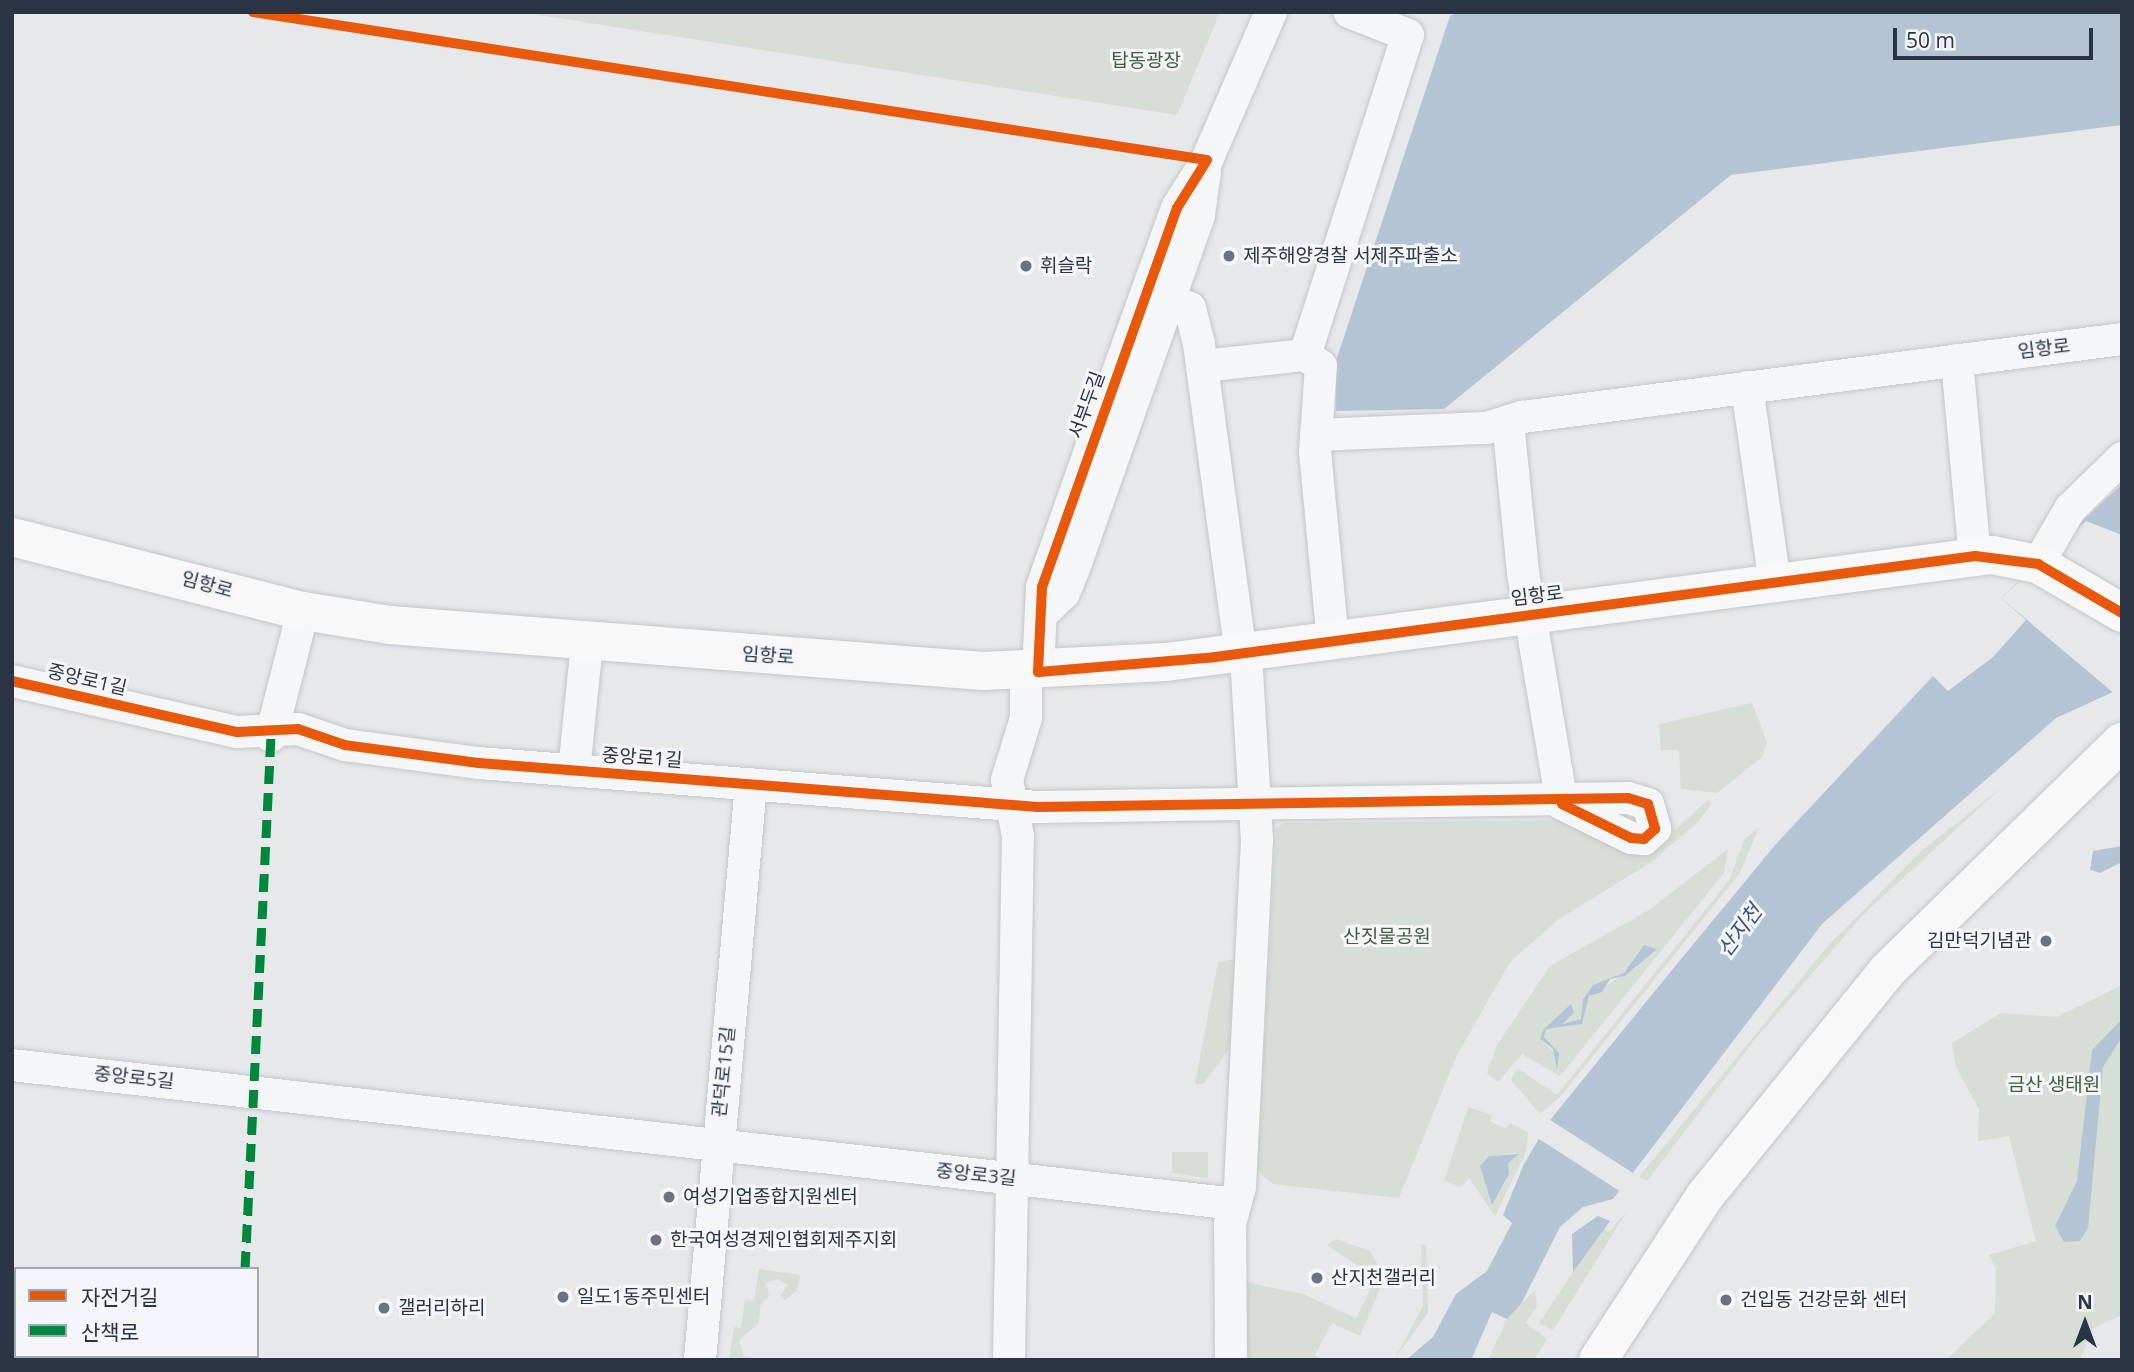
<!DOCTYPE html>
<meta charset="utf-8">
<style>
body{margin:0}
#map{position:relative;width:2134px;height:1372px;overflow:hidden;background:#e6e8ea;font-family:"Open Sans","Noto Sans KR",sans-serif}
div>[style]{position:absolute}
.green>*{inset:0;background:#d6ded6}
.water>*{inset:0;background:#b4c4d5}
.pier>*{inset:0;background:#e6e8ea}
.roads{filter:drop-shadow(0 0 2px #c4c6c8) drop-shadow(0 0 2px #c4c6c8)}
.minor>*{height:32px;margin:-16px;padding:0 16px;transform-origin:16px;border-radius:16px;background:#f5f6f7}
.secondary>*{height:38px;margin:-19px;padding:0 19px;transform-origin:19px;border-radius:19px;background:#f8f8f8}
.quiet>*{height:9px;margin-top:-4.5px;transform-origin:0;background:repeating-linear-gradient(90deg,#00873e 0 18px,transparent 0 27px)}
.cycleway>*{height:10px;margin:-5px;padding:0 5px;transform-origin:5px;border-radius:5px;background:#e8590c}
.dots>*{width:19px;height:19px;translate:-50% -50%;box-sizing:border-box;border:4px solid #f4f6f9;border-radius:50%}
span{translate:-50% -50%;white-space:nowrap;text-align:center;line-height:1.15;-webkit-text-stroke:6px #f4f6f9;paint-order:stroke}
.park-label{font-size:19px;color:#3f6138}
.poi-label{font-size:19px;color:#2b3445}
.left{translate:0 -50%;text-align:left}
.right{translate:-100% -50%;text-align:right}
.street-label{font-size:19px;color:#2b3445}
.water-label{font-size:21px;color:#34527a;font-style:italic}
.frame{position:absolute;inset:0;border:14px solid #2b3445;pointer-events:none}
.legend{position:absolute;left:14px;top:1267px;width:245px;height:91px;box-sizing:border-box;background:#f4f6f9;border:2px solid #a4a8b1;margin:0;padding:9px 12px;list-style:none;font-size:21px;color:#2b3445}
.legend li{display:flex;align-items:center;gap:14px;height:35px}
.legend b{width:35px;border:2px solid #a4a8b1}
.north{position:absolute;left:2050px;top:1288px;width:70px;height:70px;-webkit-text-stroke:5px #f4f6f9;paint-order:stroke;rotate:0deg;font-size:19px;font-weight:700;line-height:28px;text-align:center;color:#2b3445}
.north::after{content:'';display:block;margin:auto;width:24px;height:32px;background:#2b3445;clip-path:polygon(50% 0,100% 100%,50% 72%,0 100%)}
.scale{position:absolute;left:1893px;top:28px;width:200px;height:32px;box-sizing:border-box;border:4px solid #2b3445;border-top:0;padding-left:9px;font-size:21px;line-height:24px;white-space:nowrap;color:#2b3445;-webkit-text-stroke:5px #f4f6f9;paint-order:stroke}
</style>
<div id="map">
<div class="green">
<div style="clip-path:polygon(520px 12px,1220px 12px,1177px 115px)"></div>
<div style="clip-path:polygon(1752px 703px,1767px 742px,1762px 757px,1717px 793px,1681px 789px,1679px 750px,1661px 750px,1659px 724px)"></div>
<div style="clip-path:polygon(2002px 787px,1864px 914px,1756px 1038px,1647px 1181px,1639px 1177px,1826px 948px,1920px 852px)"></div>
<div style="clip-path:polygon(1708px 800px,1712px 803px,1698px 822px,1650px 863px,1559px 919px,1510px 962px,1456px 1057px,1399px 1198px,1273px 1184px,1257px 1170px,1276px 829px,1283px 823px,1584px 820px,1645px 857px)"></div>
<div style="clip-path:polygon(1759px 827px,1740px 873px,1560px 1097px,1540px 1114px,1511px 1080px,1517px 1068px,1557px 1095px,1730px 879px,1744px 840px)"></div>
<div style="clip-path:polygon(evenodd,1728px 849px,1724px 873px,1560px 1076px,1522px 1054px,1498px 1082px,1487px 1073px,1497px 1045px,1550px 966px,1649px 910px,1728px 849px,1639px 951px,1647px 952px,1637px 967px,1589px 996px,1582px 1024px,1546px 1029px,1544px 1037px,1559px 1053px,1556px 1069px,1555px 1053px,1544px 1043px,1543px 1030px,1560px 1017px,1566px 1025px,1581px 1019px,1583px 998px,1592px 987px,1624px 973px,1639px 951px)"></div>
<div style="clip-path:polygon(1236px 959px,1230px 1048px,1203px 1084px,1195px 1084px,1218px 962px)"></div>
<div style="clip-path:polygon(2122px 985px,2122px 1315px,2093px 1328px,2080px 1360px,1946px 1360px,1995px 1313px,1996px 1268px,1989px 1255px,2036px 1241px,2009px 1136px,1978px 1141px,1979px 1109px,1956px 1067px,1952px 1043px,2001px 1013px,2057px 1017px)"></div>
<div style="clip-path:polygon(evenodd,1468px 1107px,1492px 1115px,1490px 1121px,1506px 1129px,1510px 1123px,1528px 1132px,1526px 1152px,1495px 1216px,1469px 1178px,1461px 1187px,1444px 1181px,1468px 1107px,1517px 1153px,1508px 1163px,1507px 1179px,1492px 1204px,1480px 1166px,1489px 1156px,1517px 1153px)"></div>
<div style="clip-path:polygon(1172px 1152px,1208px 1152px,1208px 1178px,1172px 1173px)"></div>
<div style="clip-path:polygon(1627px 1211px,1553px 1330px,1539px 1323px,1603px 1227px,1610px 1231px)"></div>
<div style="clip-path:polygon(1336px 1239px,1370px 1251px,1385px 1278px,1360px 1336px,1332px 1323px,1315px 1355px,1324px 1360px,1244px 1360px,1244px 1282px,1303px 1294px,1356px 1318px,1376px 1278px,1327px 1245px)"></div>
<div style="clip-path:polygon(1421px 1244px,1426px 1246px,1428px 1313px,1394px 1360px,1423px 1306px)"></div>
<div style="clip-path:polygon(759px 1269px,800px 1275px,797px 1291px,785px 1300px,780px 1296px,788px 1285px,778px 1279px,765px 1283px,770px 1295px,761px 1304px,758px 1324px,739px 1340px,744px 1357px,771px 1360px,729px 1360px,734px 1327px,741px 1328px,745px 1300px,754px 1301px)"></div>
<div style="clip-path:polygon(1535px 1290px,1537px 1306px,1526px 1323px,1547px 1339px,1534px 1360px,1488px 1360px,1507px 1319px)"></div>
</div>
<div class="water">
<div style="clip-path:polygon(1458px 12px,2122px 12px,2122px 125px,1731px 175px,1444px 409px,1336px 411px,1336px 361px,1450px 16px)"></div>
<div style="clip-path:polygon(2122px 484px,2122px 688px,2056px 718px,1822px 924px,1613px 1199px,1583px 1207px,1560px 1227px,1521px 1304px,1507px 1319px,1492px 1312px,1471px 1360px,1406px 1360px,1433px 1337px,1456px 1294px,1487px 1271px,1512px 1223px,1503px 1215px,1524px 1164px,1550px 1120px,1663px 981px,1776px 844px,1933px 676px,1948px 691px,1993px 657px,2026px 620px,2001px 598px)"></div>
<div style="clip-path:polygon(2122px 846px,2122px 862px,2100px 873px,2090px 870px,2093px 851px)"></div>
<div style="clip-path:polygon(1644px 945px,1657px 949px,1625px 976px,1610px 979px,1602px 992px,1589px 996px,1582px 1024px,1546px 1029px,1544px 1037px,1559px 1053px,1557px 1070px,1553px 1049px,1540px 1039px,1543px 1030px,1571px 1004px,1574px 1012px,1563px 1024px,1581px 1019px,1583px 999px,1593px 985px,1624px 973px)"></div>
<div style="clip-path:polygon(2122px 1019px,2122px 1037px,2103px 1067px,2088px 1228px,2080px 1241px,2064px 1242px,2055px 1226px,2077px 1181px,2092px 1050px)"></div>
<div style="clip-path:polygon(1519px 1154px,1508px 1163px,1509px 1174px,1492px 1205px,1480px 1166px,1489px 1156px)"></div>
<div style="clip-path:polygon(1598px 1216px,1610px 1221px,1573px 1272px,1572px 1234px)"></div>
</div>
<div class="pier">
<div style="clip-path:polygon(2086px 521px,2122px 535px,2122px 688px,2116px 695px,2001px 598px)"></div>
<div style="clip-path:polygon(1547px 1118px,1633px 1173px,1621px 1192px,1536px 1137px)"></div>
</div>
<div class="roads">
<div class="minor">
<div style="left:1169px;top:300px;width:22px;rotate:21deg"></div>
<div style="left:1190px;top:308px;width:37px;rotate:76deg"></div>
<div style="left:1199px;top:344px;width:312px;rotate:82.3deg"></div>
<div style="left:1305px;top:355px;width:19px;rotate:35deg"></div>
<div style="left:1321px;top:366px;width:85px;rotate:94deg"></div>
<div style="left:1315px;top:451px;width:191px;rotate:84.6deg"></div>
<div style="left:1957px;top:360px;width:197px;rotate:84.8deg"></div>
<div style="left:1203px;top:366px;width:103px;rotate:-6.2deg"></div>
<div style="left:1305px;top:355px;width:336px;rotate:-72.2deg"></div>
<div style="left:1408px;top:35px;width:63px;rotate:-158.7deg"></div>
<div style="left:1747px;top:387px;width:198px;rotate:81.9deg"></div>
<div style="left:1508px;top:422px;width:152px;rotate:84.3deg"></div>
<div style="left:1523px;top:573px;width:234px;rotate:80.4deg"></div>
<div style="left:1316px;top:435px;width:170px;rotate:-2.4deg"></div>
<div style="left:1486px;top:428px;width:39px;rotate:-17deg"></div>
<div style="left:1523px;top:417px;width:604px;rotate:-7.42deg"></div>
<div style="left:2038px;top:564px;width:64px;rotate:-59.8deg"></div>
<div style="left:2070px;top:509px;width:73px;rotate:-44.4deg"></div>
<div style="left:1042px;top:614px;width:30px;rotate:-44deg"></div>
<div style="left:1064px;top:593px;width:35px;rotate:-68deg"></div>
<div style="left:1077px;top:560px;width:366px;rotate:-70.5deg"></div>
<div style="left:1199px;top:215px;width:43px;rotate:-82.1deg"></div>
<div style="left:1038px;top:672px;width:85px;rotate:-87.3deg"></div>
<div style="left:1042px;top:587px;width:175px;rotate:-70.6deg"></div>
<div style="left:1100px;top:422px;width:227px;rotate:-70.2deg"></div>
<div style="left:1177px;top:208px;width:57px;rotate:-58deg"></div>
<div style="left:1207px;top:160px;width:161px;rotate:-66.6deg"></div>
<div style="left:12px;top:681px;width:231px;rotate:12.8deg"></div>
<div style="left:237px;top:732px;width:61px;rotate:-2.8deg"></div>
<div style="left:298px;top:729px;width:50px;rotate:18.8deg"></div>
<div style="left:345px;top:745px;width:135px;rotate:7.7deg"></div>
<div style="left:479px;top:763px;width:561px;rotate:4.5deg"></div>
<div style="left:1038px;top:807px;width:590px;rotate:-0.87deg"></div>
<div style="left:1628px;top:798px;width:21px;rotate:17deg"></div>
<div style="left:1648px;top:804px;width:26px;rotate:74deg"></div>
<div style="left:1655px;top:829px;width:15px;rotate:138deg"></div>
<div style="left:1644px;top:839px;width:13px;rotate:-176deg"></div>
<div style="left:1631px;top:838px;width:77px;rotate:-153.8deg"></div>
<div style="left:271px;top:736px;width:129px;rotate:-75.6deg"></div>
<div style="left:574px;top:771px;width:129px;rotate:-84.2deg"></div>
<div style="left:12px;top:1065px;width:1231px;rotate:6.48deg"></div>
<div style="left:700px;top:1360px;width:578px;rotate:-84.94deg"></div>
<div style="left:1009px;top:1360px;width:524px;rotate:-89.02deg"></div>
<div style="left:1018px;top:836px;width:57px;rotate:-101.1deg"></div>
<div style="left:1007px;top:780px;width:65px;rotate:-73deg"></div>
<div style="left:1026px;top:718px;width:46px;rotate:-90deg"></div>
<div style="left:1231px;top:1360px;width:136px;rotate:-90.4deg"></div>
<div style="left:1230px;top:1224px;width:38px;rotate:-75deg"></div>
<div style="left:1240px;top:1187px;width:347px;rotate:-87.2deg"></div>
<div style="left:1257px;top:840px;width:187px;rotate:-93.4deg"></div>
</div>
<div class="secondary">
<div style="left:12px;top:537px;width:300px;rotate:14.3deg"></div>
<div style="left:303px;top:611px;width:88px;rotate:9.1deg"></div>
<div style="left:390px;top:625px;width:595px;rotate:4.44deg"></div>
<div style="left:983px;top:671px;width:183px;rotate:-2.8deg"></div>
<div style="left:1166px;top:662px;width:833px;rotate:-7.38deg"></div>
<div style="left:1992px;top:555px;width:47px;rotate:11.1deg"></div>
<div style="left:2038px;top:564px;width:97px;rotate:30.3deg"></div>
<div style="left:1598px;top:1360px;width:196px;rotate:-56.9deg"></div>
<div style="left:1705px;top:1196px;width:289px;rotate:-51deg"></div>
<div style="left:1887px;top:971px;width:328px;rotate:-44.3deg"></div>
</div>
</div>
<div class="quiet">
<div style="left:245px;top:1269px;width:534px;rotate:-87.21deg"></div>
<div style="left:240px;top:1360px;width:4px;rotate:-90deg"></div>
</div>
<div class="cycleway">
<div style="left:253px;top:12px;width:965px;rotate:8.82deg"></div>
<div style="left:1207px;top:160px;width:57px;rotate:122deg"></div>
<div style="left:1177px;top:208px;width:402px;rotate:109.6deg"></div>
<div style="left:1042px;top:587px;width:85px;rotate:92.7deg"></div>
<div style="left:1038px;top:672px;width:178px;rotate:-4.8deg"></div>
<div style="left:1215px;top:657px;width:767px;rotate:-7.57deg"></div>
<div style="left:1975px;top:556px;width:64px;rotate:7.2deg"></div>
<div style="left:2038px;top:564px;width:97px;rotate:30.3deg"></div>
<div style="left:12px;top:681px;width:231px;rotate:12.8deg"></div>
<div style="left:237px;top:732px;width:61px;rotate:-2.8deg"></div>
<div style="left:298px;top:729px;width:50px;rotate:18.8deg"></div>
<div style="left:345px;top:745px;width:135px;rotate:7.7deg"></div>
<div style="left:479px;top:763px;width:561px;rotate:4.5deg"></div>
<div style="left:1038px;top:807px;width:590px;rotate:-0.87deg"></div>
<div style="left:1628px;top:798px;width:21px;rotate:17deg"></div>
<div style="left:1648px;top:804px;width:26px;rotate:74deg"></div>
<div style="left:1655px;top:829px;width:15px;rotate:138deg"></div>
<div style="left:1644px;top:839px;width:13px;rotate:-176deg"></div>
<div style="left:1631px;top:838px;width:77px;rotate:-153.8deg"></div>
</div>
<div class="dots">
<div style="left:1229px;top:256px;background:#6c737f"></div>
<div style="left:1026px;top:266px;background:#6c737f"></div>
<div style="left:2046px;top:941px;background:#6c737f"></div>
<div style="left:669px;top:1197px;background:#6c737f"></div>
<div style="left:656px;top:1240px;background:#6c737f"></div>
<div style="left:1317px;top:1278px;background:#6c737f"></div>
<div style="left:563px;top:1297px;background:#6c737f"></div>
<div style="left:1726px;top:1300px;background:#6c737f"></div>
<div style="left:384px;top:1308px;background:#6c737f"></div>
</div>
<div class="park-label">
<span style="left:1146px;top:61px">탑동광장</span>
<span style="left:1387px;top:937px">산짓물공원</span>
<span style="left:2054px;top:1085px">금산 생태원</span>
</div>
<div class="poi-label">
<span class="left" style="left:1243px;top:256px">제주해양경찰 서제주파출소</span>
<span class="left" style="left:1040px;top:266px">휘슬락</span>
<span class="right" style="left:2032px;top:941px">김만덕기념관</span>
<span class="left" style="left:683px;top:1197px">여성기업종합지원센터</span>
<span class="left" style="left:670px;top:1240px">한국여성경제인협회제주지회</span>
<span class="left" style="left:1331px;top:1278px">산지천갤러리</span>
<span class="left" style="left:577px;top:1297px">일도1동주민센터</span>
<span class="left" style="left:1740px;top:1300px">건입동 건강문화 센터</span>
<span class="left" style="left:398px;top:1308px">갤러리하리</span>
</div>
<div class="street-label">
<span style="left:2044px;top:349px;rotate:-7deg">임항로</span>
<span style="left:1087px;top:405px;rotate:-70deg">서부두길</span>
<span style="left:207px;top:585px;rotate:15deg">임항로</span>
<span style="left:1537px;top:596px;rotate:-7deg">임항로</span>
<span style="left:768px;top:656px;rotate:4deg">임항로</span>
<span style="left:87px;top:680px;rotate:13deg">중앙로1길</span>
<span style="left:642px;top:758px;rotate:4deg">중앙로1길</span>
<span style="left:724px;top:1072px;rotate:-84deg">관덕로15길</span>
<span style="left:134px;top:1078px;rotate:6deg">중앙로5길</span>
<span style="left:976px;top:1175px;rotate:6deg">중앙로3길</span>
</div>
<div class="water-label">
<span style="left:1739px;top:930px;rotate:-53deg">산지천</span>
</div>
<div class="frame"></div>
<ul class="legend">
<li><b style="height:9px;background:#e8590c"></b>자전거길</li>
<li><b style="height:9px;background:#00873e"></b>산책로</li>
</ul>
<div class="north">N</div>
<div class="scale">50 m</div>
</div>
